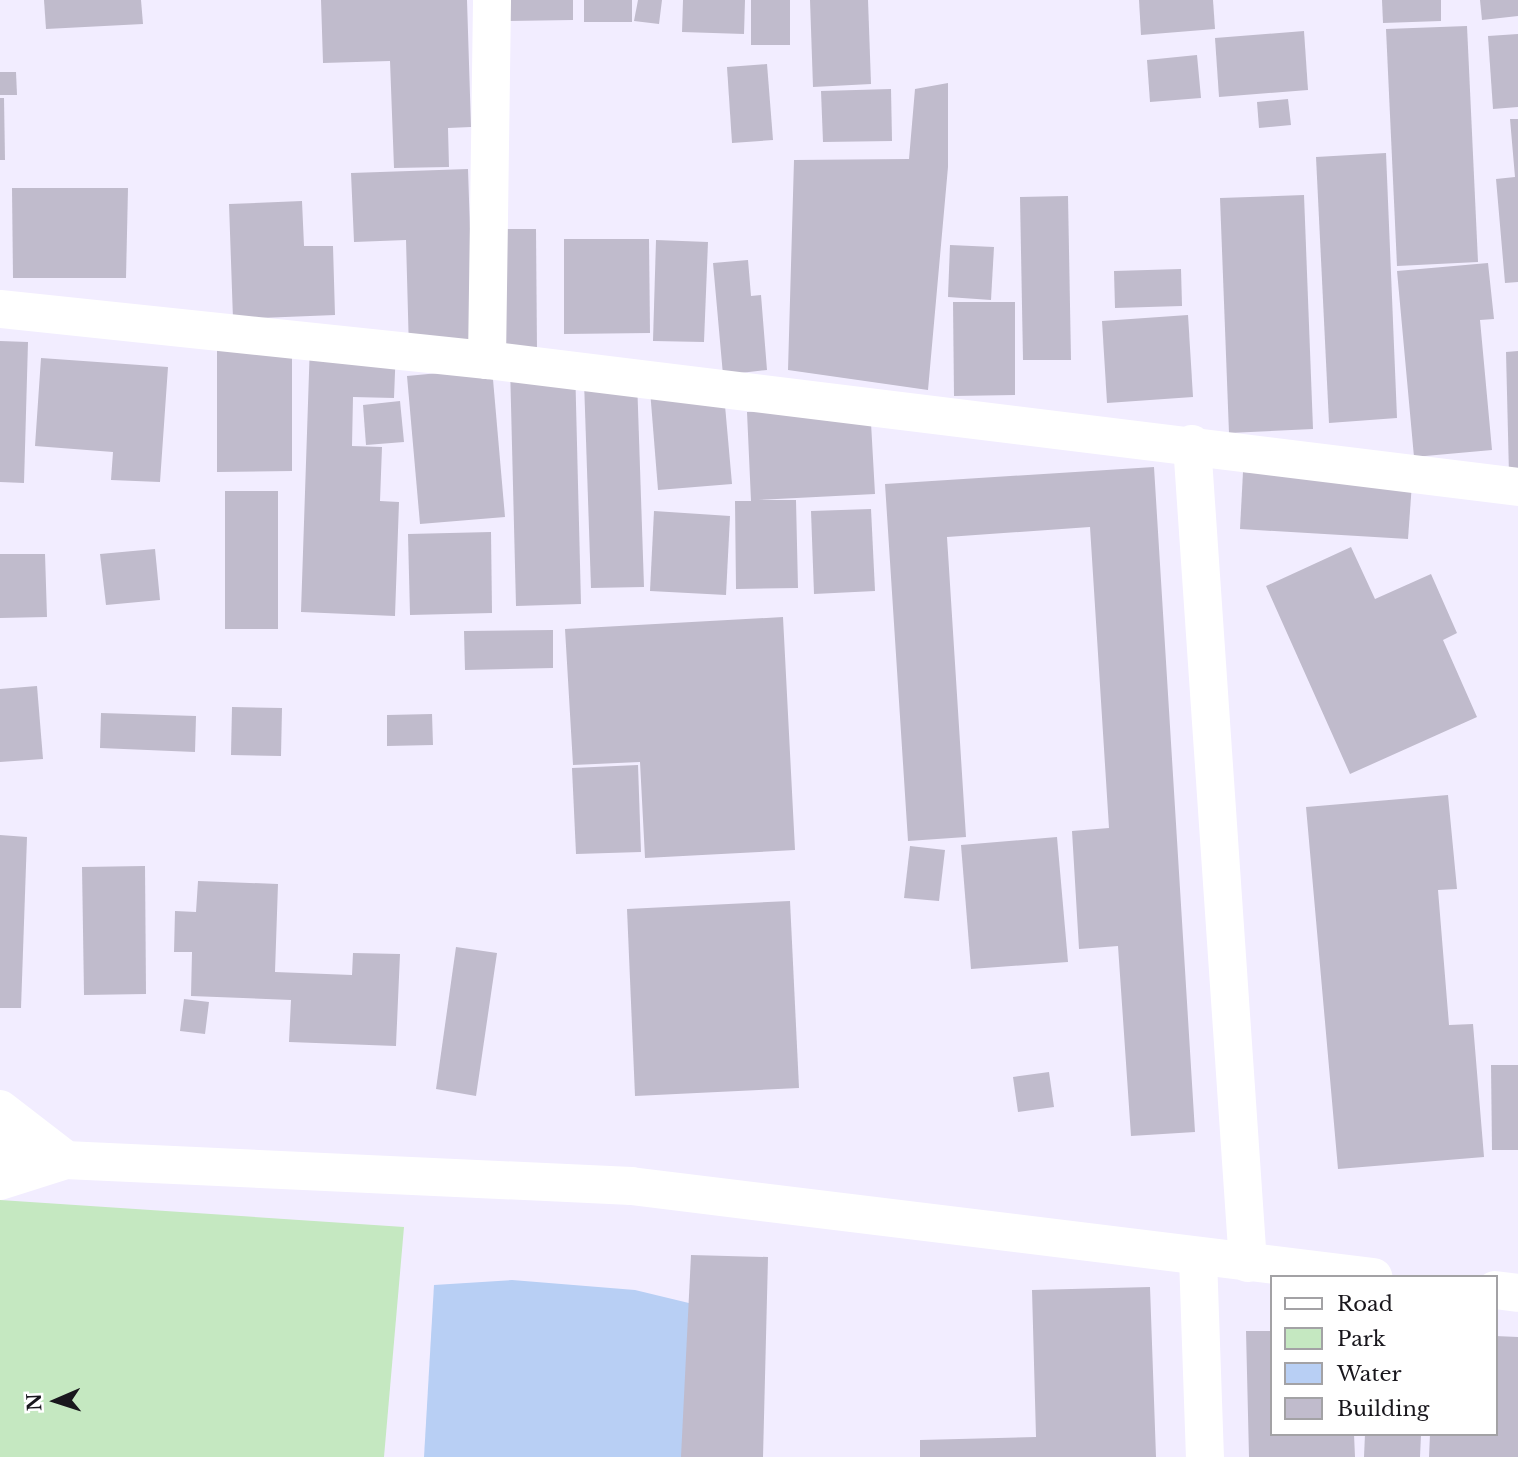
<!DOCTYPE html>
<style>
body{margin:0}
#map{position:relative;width:1518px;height:1457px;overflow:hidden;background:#f2edff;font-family:"Libre Baskerville",serif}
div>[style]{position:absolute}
.green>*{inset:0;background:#c5e8c1}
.water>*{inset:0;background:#b8cff4}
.building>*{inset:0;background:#c0bbcc}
.minor>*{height:38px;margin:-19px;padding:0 19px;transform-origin:19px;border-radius:19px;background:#fff}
span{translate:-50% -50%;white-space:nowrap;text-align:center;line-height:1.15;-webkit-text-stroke:6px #fff;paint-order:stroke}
.legend{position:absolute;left:1270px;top:1275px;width:228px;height:161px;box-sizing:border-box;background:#fff;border:2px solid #a3a2a5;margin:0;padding:9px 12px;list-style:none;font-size:21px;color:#19171d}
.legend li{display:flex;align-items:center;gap:14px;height:35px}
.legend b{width:35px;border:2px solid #a3a2a5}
.north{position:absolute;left:21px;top:1366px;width:70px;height:70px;-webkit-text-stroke:5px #fff;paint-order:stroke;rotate:267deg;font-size:19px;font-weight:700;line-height:28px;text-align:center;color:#19171d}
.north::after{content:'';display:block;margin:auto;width:24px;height:32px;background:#19171d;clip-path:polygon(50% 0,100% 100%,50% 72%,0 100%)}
</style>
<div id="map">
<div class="green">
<div style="clip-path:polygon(0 1200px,404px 1227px,384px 1457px,0 1457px)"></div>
</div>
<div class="water">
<div style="clip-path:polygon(512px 1280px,635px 1290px,693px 1304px,688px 1457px,424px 1457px,434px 1285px)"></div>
</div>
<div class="building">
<div style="clip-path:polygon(44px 0,141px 0,143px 24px,46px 29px)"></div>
<div style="clip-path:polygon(321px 0,467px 0,471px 127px,448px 128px,449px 167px,394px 168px,390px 61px,323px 63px)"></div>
<div style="clip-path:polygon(501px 0,573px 0,573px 20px,501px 21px)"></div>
<div style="clip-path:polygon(584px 0,632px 0,632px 22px,584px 22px)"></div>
<div style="clip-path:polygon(638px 0,662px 0,659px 24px,634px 21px)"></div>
<div style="clip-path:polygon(683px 0,745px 0,744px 34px,682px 32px)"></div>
<div style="clip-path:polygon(751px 0,790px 0,790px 45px,751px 45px)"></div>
<div style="clip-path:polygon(810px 0,868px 0,871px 84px,813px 87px)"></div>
<div style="clip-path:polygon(1139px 0,1213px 0,1215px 29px,1141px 35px)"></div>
<div style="clip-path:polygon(1382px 0,1441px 0,1441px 21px,1383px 23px)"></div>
<div style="clip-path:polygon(1480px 0,1518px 0,1518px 16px,1482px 20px)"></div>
<div style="clip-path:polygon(1467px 26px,1478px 262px,1397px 266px,1386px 29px)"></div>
<div style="clip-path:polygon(1304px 31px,1308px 90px,1219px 97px,1215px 38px)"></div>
<div style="clip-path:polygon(1518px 34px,1518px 107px,1493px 109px,1488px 36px)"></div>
<div style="clip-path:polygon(1197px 55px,1201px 98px,1150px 102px,1147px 60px)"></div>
<div style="clip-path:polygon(767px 64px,773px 140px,732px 143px,727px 67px)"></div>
<div style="clip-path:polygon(0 72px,16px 72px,17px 95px,0 95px)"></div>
<div style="clip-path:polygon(948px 83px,948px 167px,928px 390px,788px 370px,794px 160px,909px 159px,915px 89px)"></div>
<div style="clip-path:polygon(891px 89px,892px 141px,823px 142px,821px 91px)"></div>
<div style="clip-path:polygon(0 98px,4px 98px,5px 160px,0 160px)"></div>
<div style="clip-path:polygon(1288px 99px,1291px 125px,1259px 128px,1257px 102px)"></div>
<div style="clip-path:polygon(1510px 119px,1518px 119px,1518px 282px,1505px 283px,1496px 179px,1515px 177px)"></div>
<div style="clip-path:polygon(1386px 153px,1397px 418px,1329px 423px,1316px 157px)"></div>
<div style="clip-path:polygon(468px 169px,474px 349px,409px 351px,406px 240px,354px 242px,351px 173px)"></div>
<div style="clip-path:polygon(12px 188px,128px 188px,126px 278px,13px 278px)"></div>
<div style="clip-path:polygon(1304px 195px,1313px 429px,1229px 433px,1220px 198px)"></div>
<div style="clip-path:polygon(1068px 196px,1071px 360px,1023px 360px,1020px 197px)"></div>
<div style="clip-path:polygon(302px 201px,304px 246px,333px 246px,335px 315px,233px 319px,229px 204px)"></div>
<div style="clip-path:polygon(490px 229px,536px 229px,537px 352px,491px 352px)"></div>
<div style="clip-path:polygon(564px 239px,649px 239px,650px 333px,564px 334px)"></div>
<div style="clip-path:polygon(656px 240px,708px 242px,704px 342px,653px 341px)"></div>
<div style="clip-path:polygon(950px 245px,994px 247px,991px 300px,948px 297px)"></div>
<div style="clip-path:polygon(748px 260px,751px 296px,761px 295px,767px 370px,723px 375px,713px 263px)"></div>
<div style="clip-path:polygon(1488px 263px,1494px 319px,1480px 320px,1492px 450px,1414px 457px,1397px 271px)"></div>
<div style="clip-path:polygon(1181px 269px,1182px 306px,1115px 308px,1114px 271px)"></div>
<div style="clip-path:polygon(953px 302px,1015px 302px,1015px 395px,954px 396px)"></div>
<div style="clip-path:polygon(1188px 315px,1193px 397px,1107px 403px,1102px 321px)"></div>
<div style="clip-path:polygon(0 341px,28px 342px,24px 483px,0 482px)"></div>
<div style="clip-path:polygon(310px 343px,396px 347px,394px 398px,353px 397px,352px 446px,382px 447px,380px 501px,399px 502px,395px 616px,301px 612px)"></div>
<div style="clip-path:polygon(217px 350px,292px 351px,292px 471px,217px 472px)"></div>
<div style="clip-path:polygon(1518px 351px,1518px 475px,1509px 475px,1506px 352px)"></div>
<div style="clip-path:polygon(41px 358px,168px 367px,160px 482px,111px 480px,113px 452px,35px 446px)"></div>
<div style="clip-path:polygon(575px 364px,581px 604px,516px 606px,510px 365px)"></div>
<div style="clip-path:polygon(492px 368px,505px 517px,420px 524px,407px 376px)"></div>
<div style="clip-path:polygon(637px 379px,644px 587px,591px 588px,584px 381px)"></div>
<div style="clip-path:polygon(723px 383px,732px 484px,658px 490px,650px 390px)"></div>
<div style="clip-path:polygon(400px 401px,404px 442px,366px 445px,363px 405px)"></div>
<div style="clip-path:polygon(870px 405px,875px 494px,758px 500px,796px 500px,798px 588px,736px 589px,735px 501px,751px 501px,747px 412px)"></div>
<div style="clip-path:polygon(1154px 467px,1195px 1132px,1131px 1136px,1118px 946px,1079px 949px,1072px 831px,1109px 828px,1090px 527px,947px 537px,966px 837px,908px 841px,885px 484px)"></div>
<div style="clip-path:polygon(1243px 472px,1412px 483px,1408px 539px,1240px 529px)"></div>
<div style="clip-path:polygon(225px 491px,278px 491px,278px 629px,225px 629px)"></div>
<div style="clip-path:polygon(871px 509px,875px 591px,814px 594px,811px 511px)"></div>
<div style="clip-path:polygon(654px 511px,730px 516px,726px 595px,650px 591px)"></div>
<div style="clip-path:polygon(491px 532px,492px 613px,410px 615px,408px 534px)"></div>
<div style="clip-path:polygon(1351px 547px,1375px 599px,1431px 574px,1457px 633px,1443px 640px,1477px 717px,1350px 774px,1266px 586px)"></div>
<div style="clip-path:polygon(155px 549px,160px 600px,106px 605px,100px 554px)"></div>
<div style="clip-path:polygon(0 554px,45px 554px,47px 617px,0 618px)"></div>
<div style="clip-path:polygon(783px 617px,795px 850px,645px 858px,640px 762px,573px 765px,565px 629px)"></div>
<div style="clip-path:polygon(553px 630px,553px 668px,465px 670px,464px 631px)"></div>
<div style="clip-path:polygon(37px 686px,43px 759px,0 762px,0 689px)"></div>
<div style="clip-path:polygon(232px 707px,282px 708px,281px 756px,231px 755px)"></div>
<div style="clip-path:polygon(101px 713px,196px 716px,195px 752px,100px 748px)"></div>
<div style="clip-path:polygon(432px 714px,433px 745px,387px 746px,387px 715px)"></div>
<div style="clip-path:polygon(638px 765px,641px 852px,576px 854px,572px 768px)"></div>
<div style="clip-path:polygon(1448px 795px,1457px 889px,1438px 890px,1449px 1025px,1473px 1024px,1484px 1157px,1338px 1169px,1306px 807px)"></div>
<div style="clip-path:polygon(0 835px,27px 837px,21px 1008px,0 1008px)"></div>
<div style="clip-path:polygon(1057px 837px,1068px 962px,971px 969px,961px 845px)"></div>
<div style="clip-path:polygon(910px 846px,945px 850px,939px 901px,904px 898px)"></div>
<div style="clip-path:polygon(145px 866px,146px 994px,84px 995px,82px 867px)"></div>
<div style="clip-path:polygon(198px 881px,278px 884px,275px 972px,352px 975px,353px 953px,400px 954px,396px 1046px,289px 1042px,291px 1000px,191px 996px,192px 952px,174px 952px,175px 911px,196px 912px)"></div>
<div style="clip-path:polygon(790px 901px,799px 1088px,635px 1096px,627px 909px)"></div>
<div style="clip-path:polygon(456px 947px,497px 953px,476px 1096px,436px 1089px)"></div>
<div style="clip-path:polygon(184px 999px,209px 1002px,205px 1034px,180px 1031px)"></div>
<div style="clip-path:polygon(1491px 1065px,1518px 1065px,1518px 1150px,1492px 1150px)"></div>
<div style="clip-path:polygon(1049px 1072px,1054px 1107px,1018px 1112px,1013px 1077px)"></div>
<div style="clip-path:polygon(691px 1255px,768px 1257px,763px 1457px,681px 1457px)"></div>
<div style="clip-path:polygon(1150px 1287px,1156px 1457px,920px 1457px,920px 1440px,1036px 1437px,1032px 1290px)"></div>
<div style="clip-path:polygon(1246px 1331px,1271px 1331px,1271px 1434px,1354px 1434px,1355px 1457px,1249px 1457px)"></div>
<div style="clip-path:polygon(1495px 1336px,1518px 1337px,1518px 1457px,1429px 1457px,1430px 1434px,1495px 1434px)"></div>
<div style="clip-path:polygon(1365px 1434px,1421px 1434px,1420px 1457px,1364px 1457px)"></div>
</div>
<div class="minor">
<div style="left:0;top:309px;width:490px;rotate:6deg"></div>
<div style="left:487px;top:360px;width:1039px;rotate:7.02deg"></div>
<div style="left:487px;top:360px;width:360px;rotate:-89.2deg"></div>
<div style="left:1192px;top:444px;width:821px;rotate:86.09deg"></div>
<div style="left:0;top:1109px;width:77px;rotate:37.6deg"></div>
<div style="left:0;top:1149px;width:66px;rotate:9.6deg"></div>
<div style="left:65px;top:1160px;width:567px;rotate:2.63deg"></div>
<div style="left:631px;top:1186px;width:748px;rotate:6.99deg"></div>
<div style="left:0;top:1181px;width:63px;rotate:-17.6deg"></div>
<div style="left:1198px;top:1258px;width:199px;rotate:88deg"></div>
<div style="left:1495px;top:1290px;width:23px;rotate:7deg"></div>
</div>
<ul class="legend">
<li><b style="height:9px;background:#fff"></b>Road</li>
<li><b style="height:19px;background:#c5e8c1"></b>Park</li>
<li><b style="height:19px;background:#b8cff4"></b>Water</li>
<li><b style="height:19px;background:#c0bbcc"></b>Building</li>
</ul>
<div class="north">N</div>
</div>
